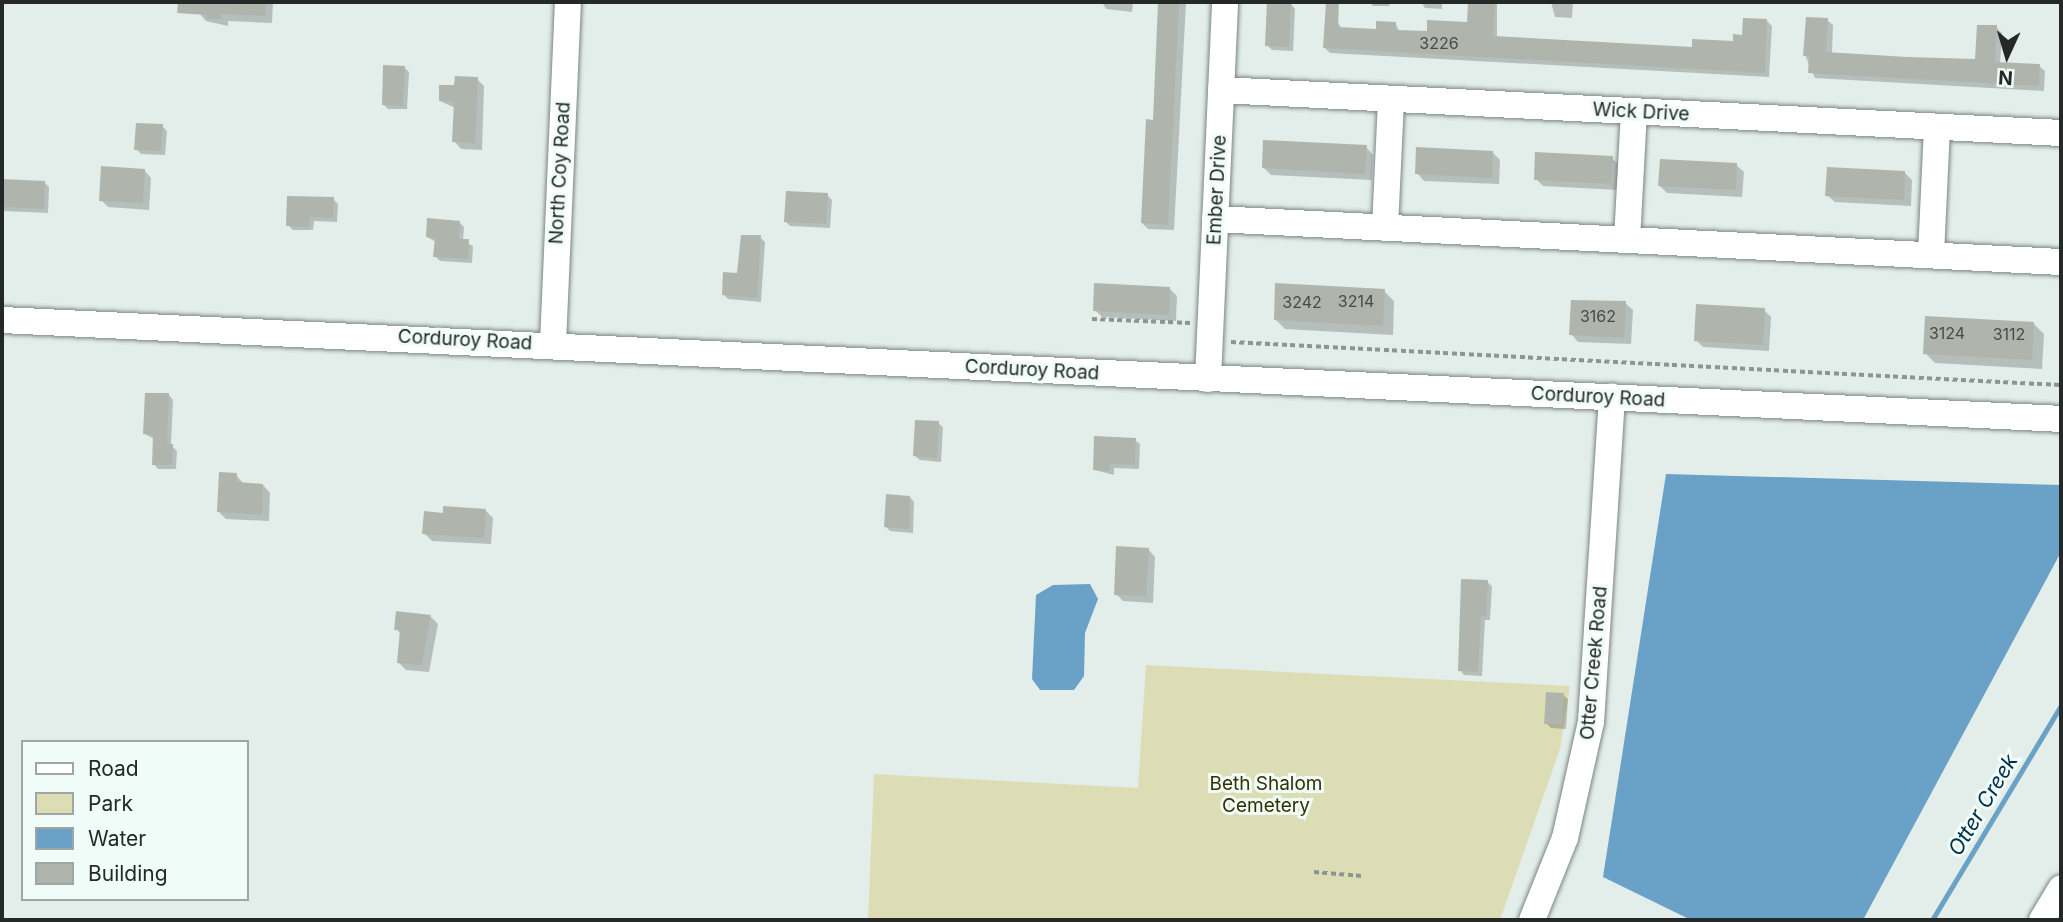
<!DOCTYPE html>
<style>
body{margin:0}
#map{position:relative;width:2063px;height:922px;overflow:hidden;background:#e3eeea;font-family:Inter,sans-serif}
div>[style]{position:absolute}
.green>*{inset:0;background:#ddddb5}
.water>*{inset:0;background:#6aa1c7}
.shadow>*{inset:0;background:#0003}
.stream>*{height:5px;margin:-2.5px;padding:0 2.5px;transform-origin:2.5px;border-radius:2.5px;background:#6aa1c7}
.building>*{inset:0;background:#afb5ad}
.path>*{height:3.5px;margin-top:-1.75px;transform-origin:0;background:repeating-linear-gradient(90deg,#8d9592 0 5px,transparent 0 8.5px)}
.roads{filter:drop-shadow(0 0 2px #7b8582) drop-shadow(0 0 2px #7b8582)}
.minor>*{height:26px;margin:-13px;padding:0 13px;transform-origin:13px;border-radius:13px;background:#fff}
span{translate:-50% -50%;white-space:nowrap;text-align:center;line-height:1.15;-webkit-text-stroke:6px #f0fcf8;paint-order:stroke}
.number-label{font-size:16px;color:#474b48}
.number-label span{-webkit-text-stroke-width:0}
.street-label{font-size:19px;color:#242827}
.park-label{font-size:19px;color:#343100}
.water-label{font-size:21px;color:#002d47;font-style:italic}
.frame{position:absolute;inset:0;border:4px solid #242827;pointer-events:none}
.legend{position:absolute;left:21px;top:740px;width:228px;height:161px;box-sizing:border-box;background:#f0fcf8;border:2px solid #9ea7a4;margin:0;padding:9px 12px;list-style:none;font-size:21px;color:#242827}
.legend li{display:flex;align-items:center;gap:14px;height:35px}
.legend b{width:35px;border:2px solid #9ea7a4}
.north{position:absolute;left:1972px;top:21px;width:70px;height:70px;-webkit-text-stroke:5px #f0fcf8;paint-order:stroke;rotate:184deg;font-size:19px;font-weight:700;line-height:28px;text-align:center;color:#242827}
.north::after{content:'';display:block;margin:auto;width:24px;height:32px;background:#242827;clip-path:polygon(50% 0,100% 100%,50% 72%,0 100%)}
</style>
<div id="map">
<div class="green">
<div style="clip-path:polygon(1146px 665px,1570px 686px,1560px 749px,1500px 920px,868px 920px,874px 774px,1138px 788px)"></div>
</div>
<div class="water">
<div style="clip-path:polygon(1666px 474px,2061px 485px,2061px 552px,1863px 920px,1691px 920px,1603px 877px)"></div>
<div style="clip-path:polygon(1090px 584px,1098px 599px,1085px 633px,1084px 676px,1074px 690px,1040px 690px,1032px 679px,1036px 595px,1053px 585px)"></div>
</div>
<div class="shadow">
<div style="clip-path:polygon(199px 2px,273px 2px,272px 23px,228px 21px,228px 26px,206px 21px,199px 13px)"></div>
<div style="clip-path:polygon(1102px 2px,1133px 2px,1132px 12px,1106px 9px)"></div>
<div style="clip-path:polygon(1161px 2px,1186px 2px,1174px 230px,1148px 229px,1142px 223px,1155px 122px)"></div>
<div style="clip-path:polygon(1369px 2px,1390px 2px,1389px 6px,1373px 6px)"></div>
<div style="clip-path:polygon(1421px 2px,1442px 2px,1442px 9px,1425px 8px)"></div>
<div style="clip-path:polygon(1470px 2px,1497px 2px,1497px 38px,1694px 49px,1735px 43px,1767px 21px,1772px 26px,1769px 77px,1330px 53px,1325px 48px,1337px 21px,1342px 29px,1377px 31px,1395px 23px,1400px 32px,1428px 33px,1469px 24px)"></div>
<div style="clip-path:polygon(1551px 2px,1573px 2px,1572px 18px,1555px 17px)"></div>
<div style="clip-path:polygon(1291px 4px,1295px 9px,1293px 51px,1272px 50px,1267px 45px)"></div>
<div style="clip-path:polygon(1827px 20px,1833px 25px,1832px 54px,1977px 61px,1996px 27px,2002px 33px,2000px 64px,2039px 66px,2045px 71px,2044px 91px,1815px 78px,1805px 55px)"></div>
<div style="clip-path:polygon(404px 67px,409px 72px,407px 109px,388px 109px,383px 104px)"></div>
<div style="clip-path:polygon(477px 79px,484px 86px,482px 150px,461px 149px,454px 141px,455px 108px,440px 101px,456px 87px)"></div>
<div style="clip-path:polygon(162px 126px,167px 131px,165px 155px,141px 154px,136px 149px)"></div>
<div style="clip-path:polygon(1366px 147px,1373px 155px,1372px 180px,1271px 175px,1264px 168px)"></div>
<div style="clip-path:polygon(1492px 152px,1500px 160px,1499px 184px,1424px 181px,1417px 173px)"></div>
<div style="clip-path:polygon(1612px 158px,1619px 165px,1618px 190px,1543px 186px,1536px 179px)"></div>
<div style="clip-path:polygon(1736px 165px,1744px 172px,1742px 197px,1667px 193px,1660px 186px)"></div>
<div style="clip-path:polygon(144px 170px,151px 178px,149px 210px,108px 207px,101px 200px)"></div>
<div style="clip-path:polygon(1904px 172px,1912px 180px,1911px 206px,1835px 202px,1827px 195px)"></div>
<div style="clip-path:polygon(2px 181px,44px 182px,49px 187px,48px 213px,3px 211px)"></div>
<div style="clip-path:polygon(827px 195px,832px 200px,830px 228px,790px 226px,786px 222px)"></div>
<div style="clip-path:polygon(333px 199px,338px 204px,337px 222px,314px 221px,313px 230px,293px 230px,288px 225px)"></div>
<div style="clip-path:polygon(459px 222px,464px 227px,463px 241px,473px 246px,472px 263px,440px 261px,435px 256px,436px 242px,427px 237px)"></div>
<div style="clip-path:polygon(760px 237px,765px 242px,761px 302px,728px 299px,723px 294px)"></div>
<div style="clip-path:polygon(1170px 289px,1177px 296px,1176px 321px,1102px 317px,1095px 310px)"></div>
<div style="clip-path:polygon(1384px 291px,1394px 301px,1393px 335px,1285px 329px,1275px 319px)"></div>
<div style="clip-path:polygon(1625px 303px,1633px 310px,1631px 344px,1578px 342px,1571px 334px)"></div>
<div style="clip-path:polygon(1764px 310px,1771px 317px,1769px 351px,1703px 347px,1696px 340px)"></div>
<div style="clip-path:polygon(2034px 324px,2044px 334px,2042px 369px,1935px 363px,1925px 353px)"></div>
<div style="clip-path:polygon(169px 395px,173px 400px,171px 445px,177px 451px,176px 469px,158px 469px,154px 464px,154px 439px,145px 434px)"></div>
<div style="clip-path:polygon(938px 423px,943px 427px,941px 462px,920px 460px,915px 456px)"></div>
<div style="clip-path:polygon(1135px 440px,1140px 444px,1139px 469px,1114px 468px,1114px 475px,1095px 470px)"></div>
<div style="clip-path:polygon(236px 475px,244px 484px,263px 485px,270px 493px,269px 521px,226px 519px,219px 512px)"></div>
<div style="clip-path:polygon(910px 497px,914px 502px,913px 533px,890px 531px,886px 527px)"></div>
<div style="clip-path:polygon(485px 510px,493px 518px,491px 544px,432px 541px,424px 533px,444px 515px)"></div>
<div style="clip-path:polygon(1148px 549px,1155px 557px,1153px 603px,1123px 601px,1116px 594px)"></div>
<div style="clip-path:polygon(1487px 582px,1492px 586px,1490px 620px,1485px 620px,1482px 676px,1464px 675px,1460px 670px)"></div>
<div style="clip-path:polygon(431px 617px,438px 624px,429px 672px,406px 670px,398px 662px,401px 634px,396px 629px)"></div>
<div style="clip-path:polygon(1563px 695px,1568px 699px,1566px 729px,1551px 728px,1546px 723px)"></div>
</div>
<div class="stream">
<div style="left:1932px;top:920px;width:251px;rotate:-59deg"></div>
</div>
<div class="building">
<div style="clip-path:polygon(178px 2px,266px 2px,265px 16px,221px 14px,221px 19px,207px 19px,207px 15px,177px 13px)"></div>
<div style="clip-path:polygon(1158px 2px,1179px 2px,1168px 225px,1141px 223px,1146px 119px,1153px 120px)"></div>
<div style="clip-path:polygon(1267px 2px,1291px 3px,1289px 47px,1265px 46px)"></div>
<div style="clip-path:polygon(1326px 2px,1339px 2px,1338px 27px,1376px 29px,1376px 21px,1396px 22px,1396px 30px,1427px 31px,1427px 20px,1467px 22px,1468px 2px,1495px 2px,1493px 36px,1692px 47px,1692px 39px,1733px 41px,1733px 34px,1742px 35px,1743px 18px,1767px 19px,1765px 73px,1323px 48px)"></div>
<div style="clip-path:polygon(1806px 17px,1828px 18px,1826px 52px,1907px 57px,1975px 59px,1977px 25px,1997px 25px,1995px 62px,2040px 64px,2039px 86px,1808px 73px,1809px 56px,1803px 56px)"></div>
<div style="clip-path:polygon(383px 65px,405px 66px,403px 106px,382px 105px)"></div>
<div style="clip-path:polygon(455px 76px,478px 77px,475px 143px,452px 142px,454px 102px,439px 101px,439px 85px,454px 85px)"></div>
<div style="clip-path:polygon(136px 123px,163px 124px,161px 151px,134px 150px)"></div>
<div style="clip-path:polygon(1263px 140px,1367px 145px,1365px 174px,1262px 168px)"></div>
<div style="clip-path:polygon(1416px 147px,1493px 151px,1492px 178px,1415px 174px)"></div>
<div style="clip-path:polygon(1535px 152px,1613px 156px,1611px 184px,1534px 180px)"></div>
<div style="clip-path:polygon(1660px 159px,1737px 163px,1736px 190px,1658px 186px)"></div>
<div style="clip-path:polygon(101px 166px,145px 169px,143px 203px,99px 201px)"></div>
<div style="clip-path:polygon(1827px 167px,1905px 171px,1904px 200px,1825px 196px)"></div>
<div style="clip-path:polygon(2px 179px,45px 181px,44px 209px,2px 207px)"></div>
<div style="clip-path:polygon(786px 191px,828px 193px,826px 224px,784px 222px)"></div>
<div style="clip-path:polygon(287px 196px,334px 197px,333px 218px,310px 217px,309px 227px,286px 226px)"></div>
<div style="clip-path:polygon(427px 218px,460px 221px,459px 239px,469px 239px,468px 259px,433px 257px,435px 238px,426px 237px)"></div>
<div style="clip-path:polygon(741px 235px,761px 235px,757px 298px,722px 295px,723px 272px,737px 273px)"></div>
<div style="clip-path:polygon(1094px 283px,1170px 287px,1169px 315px,1093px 311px)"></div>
<div style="clip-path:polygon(1275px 283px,1385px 289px,1383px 326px,1274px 320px)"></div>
<div style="clip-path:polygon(1571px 300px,1626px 301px,1624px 338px,1569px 335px)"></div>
<div style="clip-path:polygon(1696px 304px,1765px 308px,1763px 345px,1694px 341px)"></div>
<div style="clip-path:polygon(1925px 316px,2034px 322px,2032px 360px,1923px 354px)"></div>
<div style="clip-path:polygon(145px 393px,169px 393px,167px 444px,173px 444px,172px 465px,152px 465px,153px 435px,143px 434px)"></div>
<div style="clip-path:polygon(915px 420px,939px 421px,937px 458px,913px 456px)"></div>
<div style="clip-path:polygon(1094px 436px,1136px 438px,1135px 465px,1110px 464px,1110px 471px,1093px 470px)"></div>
<div style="clip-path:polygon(219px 472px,237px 473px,237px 482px,263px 484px,262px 515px,217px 512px)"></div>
<div style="clip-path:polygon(886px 494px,910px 496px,909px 529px,884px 527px)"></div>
<div style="clip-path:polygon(443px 506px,486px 509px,484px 538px,422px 534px,424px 511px,443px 513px)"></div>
<div style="clip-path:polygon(1116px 546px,1149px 548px,1146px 596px,1114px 595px)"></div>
<div style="clip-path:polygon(1461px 579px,1488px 580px,1486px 616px,1481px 616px,1478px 672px,1458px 671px)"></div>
<div style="clip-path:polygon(396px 611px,431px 615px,422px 665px,397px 663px,400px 630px,394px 630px)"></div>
<div style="clip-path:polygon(1546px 692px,1564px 693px,1562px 725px,1544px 724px)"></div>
</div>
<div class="path">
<div style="left:1092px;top:319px;width:99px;rotate:2.3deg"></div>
<div style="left:1231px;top:342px;width:831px;rotate:2.97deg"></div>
<div style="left:1314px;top:872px;width:49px;rotate:4.7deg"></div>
</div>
<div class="roads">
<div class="minor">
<div style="left:1221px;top:90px;width:841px;rotate:2.93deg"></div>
<div style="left:1215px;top:219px;width:847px;rotate:2.91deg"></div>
<div style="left:1385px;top:228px;width:129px;rotate:-87.3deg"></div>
<div style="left:1627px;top:240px;width:129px;rotate:-86.9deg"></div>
<div style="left:1931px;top:255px;width:128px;rotate:-87.3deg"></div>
<div style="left:2px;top:320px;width:2061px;rotate:2.75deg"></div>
<div style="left:553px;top:344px;width:342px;rotate:-87.5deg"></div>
<div style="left:1208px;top:379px;width:377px;rotate:-87.4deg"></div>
<div style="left:1532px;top:920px;width:88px;rotate:-68.1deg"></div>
<div style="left:1565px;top:838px;width:119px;rotate:-77.4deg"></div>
<div style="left:1591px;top:722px;width:326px;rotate:-86.3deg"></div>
<div style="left:2042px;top:920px;width:37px;rotate:-59deg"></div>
</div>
</div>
<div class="number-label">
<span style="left:1439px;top:43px">3226</span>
<span style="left:1356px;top:301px">3214</span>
<span style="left:1302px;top:302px">3242</span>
<span style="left:1598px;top:316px">3162</span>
<span style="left:1947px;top:333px">3124</span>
<span style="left:2009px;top:334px">3112</span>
</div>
<div class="street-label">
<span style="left:1641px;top:112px;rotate:3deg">Wick Drive</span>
<span style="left:560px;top:173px;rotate:-87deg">North Coy Road</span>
<span style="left:1217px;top:190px;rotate:-87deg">Ember Drive</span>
<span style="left:465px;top:340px;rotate:3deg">Corduroy Road</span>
<span style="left:1032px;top:370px;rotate:3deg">Corduroy Road</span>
<span style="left:1598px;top:397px;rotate:3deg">Corduroy Road</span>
<span style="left:1594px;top:663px;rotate:-85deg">Otter Creek Road</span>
</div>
<div class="park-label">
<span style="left:1266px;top:795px">Beth Shalom<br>Cemetery</span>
</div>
<div class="water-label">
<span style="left:1983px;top:805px;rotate:-59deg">Otter Creek</span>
</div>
<div class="frame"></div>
<ul class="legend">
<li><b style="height:9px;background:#fff"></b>Road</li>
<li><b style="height:19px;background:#ddddb5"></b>Park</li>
<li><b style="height:19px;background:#6aa1c7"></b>Water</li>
<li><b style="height:19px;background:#afb5ad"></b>Building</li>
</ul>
<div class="north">N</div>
</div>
